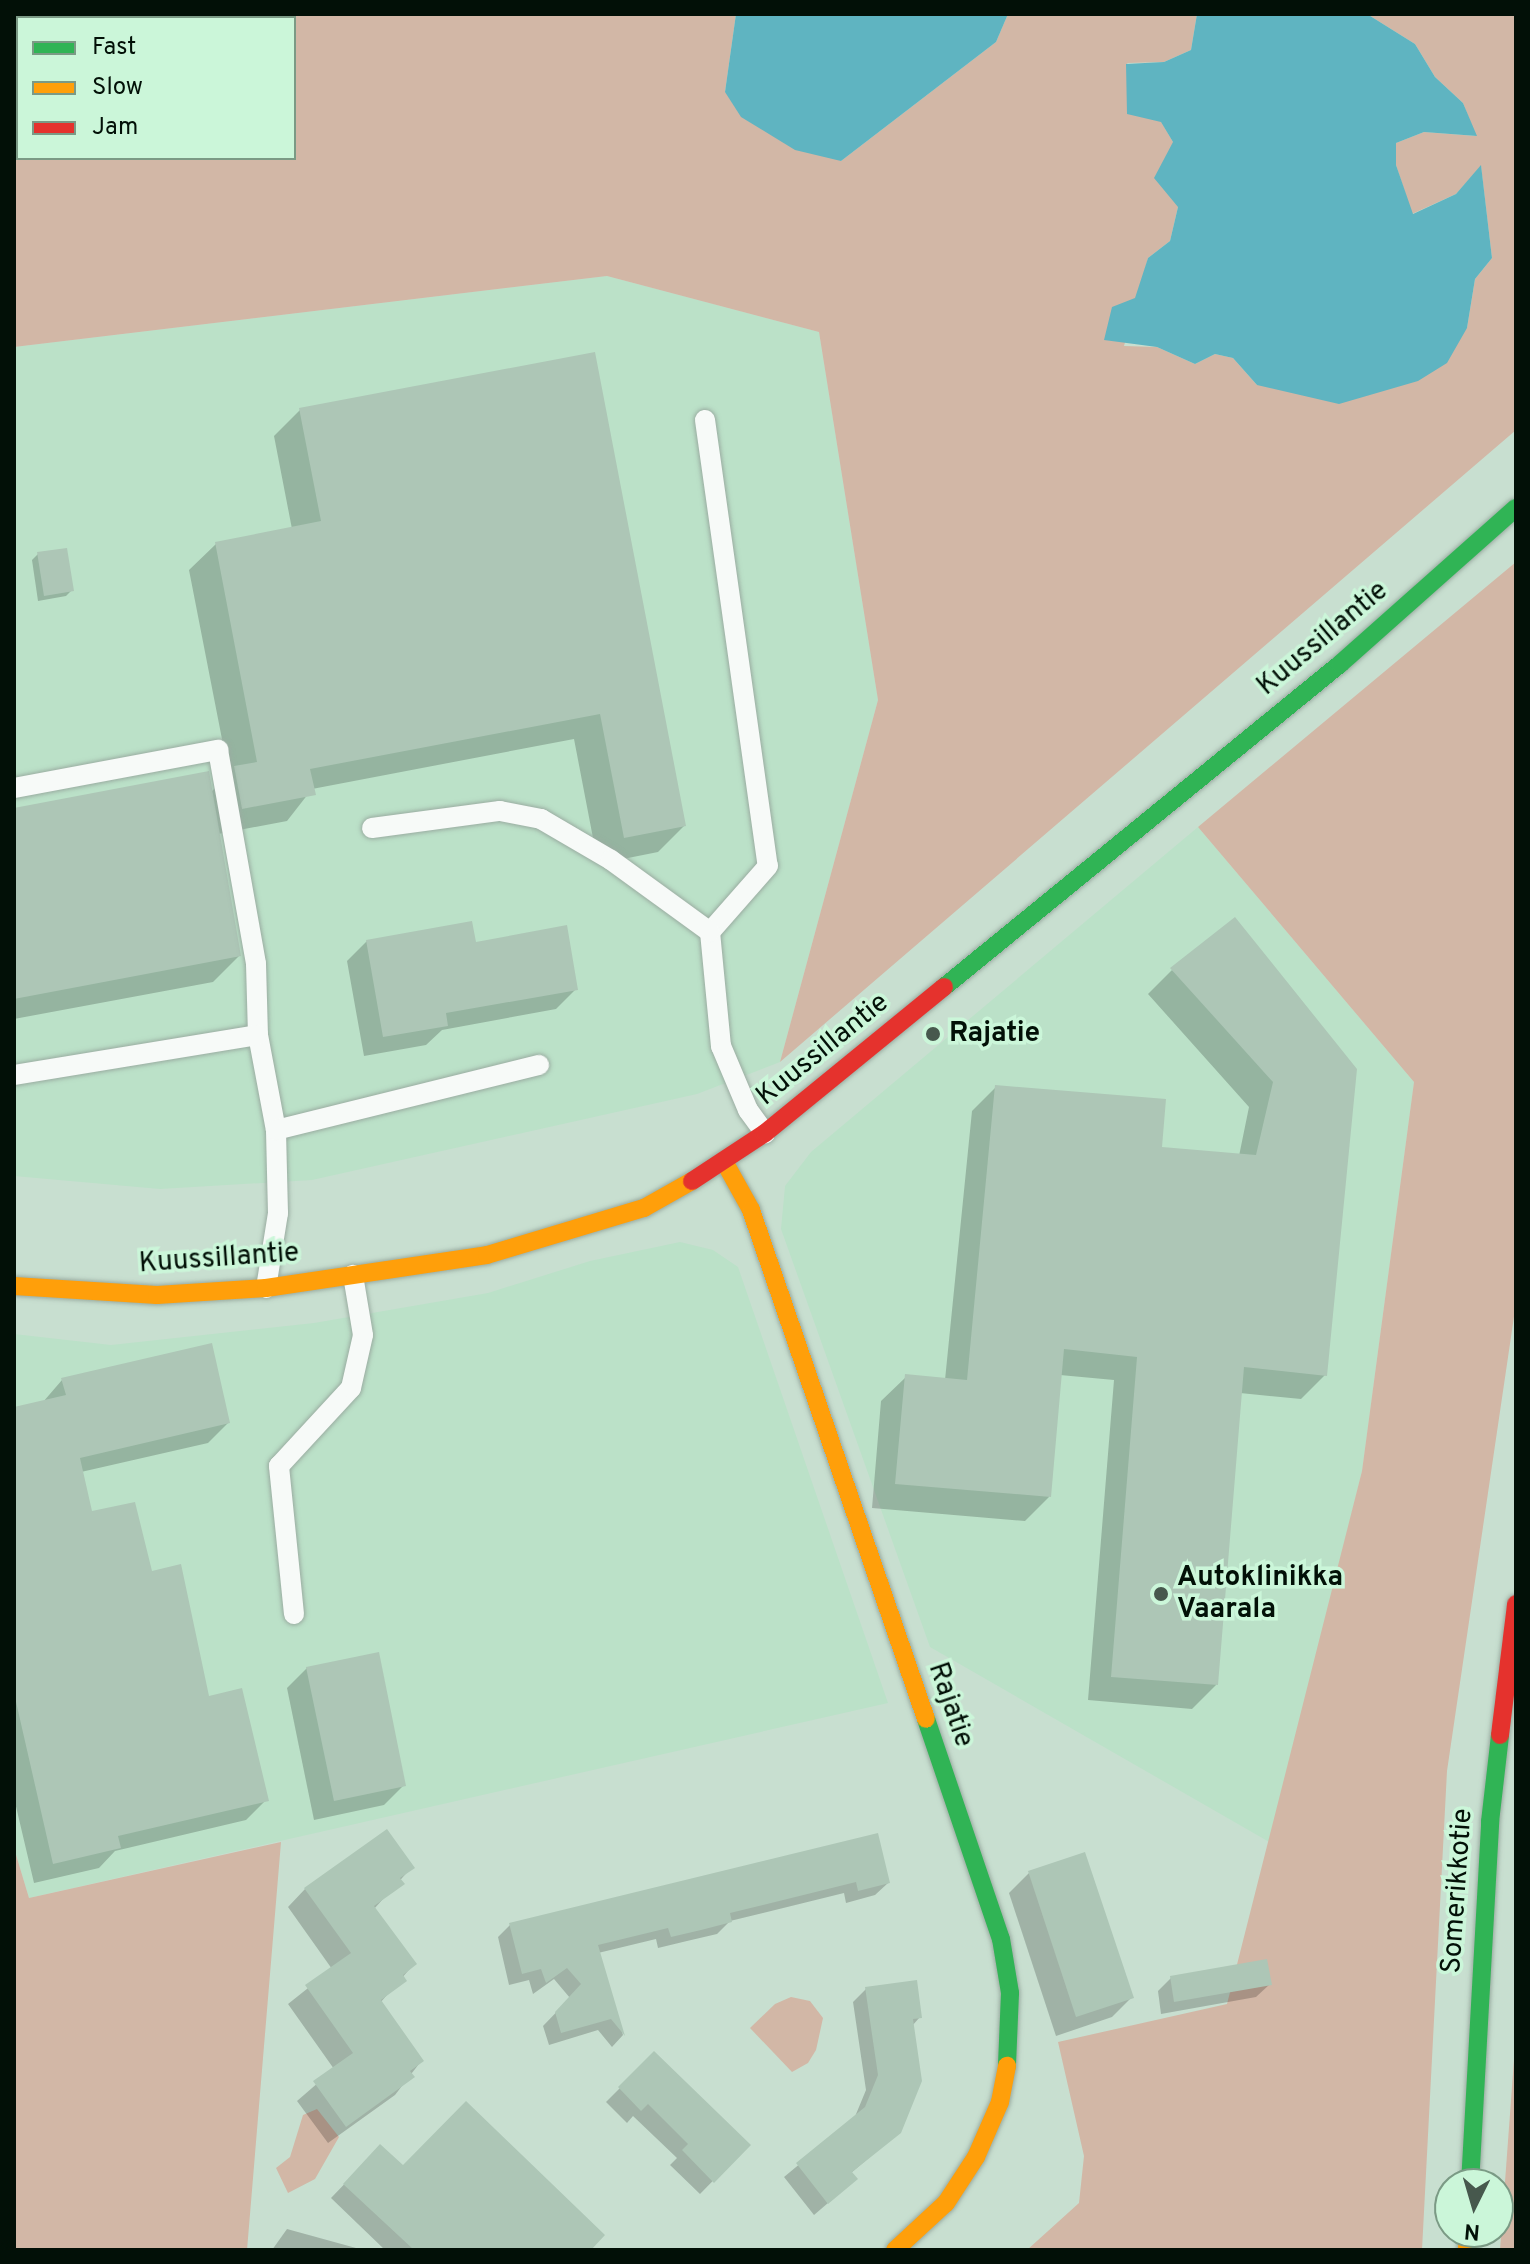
<!DOCTYPE html>
<style>
body{margin:0}
#map{position:relative;width:1530px;height:2264px;overflow:hidden;background:#c8dfd0;font-family:Overpass,sans-serif}
div>[style]{position:absolute}
.built>*{inset:0;background:#bbe1c8}
.green>*{inset:0;background:#d2b7a6}
.water>*{inset:0;background:#5fb4c1}
.shadow>*{inset:0;background:#0003}
.building>*{inset:0;background:#adc6b6}
.roads{filter:drop-shadow(0 0 2px #9aaca1) drop-shadow(0 0 2px #9aaca1)}
.lane>*{height:20px;margin:-10px;padding:0 10px;transform-origin:10px;border-radius:10px;background:#f7faf8}
.fast>*{height:18px;margin:-9px;padding:0 9px;transform-origin:9px;border-radius:9px;background:#30b455}
.slow>*{height:18px;margin:-9px;padding:0 9px;transform-origin:9px;border-radius:9px;background:#ff9f0a}
.jam>*{height:18px;margin:-9px;padding:0 9px;transform-origin:9px;border-radius:9px;background:#e5322d}
.dots>*{width:22px;height:22px;translate:-50% -50%;box-sizing:border-box;border:4px solid #cbf6d9;border-radius:50%}
span{translate:-50% -50%;white-space:nowrap;text-align:center;line-height:1.15;-webkit-text-stroke:7px #cbf6d9;paint-order:stroke}
.street-label{font-size:28px;color:#021007}
.poi-label{font-size:28px;color:#021007;font-weight:700}
.left{translate:0 -50%;text-align:left}
.frame{position:absolute;inset:0;border:16px solid #021007;pointer-events:none}
.legend{position:absolute;left:16px;top:16px;width:280px;height:144px;box-sizing:border-box;background:#cbf6d9;border:2px solid #7b9a85;margin:0;padding:10px 14px;list-style:none;font-size:24px;color:#021007}
.legend li{display:flex;align-items:center;gap:16px;height:40px}
.legend b{width:40px;border:2px solid #7b9a85}
.north{position:absolute;left:1434px;top:2168px;width:80px;height:80px;box-sizing:border-box;background:#cbf6d9;border:2px solid #7b9a85;border-radius:50%;rotate:185deg;font-size:22px;font-weight:700;line-height:32px;text-align:center;color:#021007}
.north::after{content:'';display:block;margin:auto;width:28px;height:36px;background:#47584d;clip-path:polygon(50% 0,100% 100%,50% 72%,0 100%)}
</style>
<div id="map">
<div class="built">
<div style="clip-path:polygon(607px 276px,819px 332px,878px 700px,780px 1062px,697px 1094px,312px 1180px,160px 1189px,14px 1176px,14px 347px)"></div>
<div style="clip-path:polygon(1198px 827px,1414px 1082px,1362px 1471px,1271px 1843px,930px 1647px,781px 1229px,785px 1186px,811px 1152px)"></div>
<div style="clip-path:polygon(680px 1242px,713px 1250px,738px 1267px,888px 1703px,29px 1898px,14px 1848px,14px 1334px,111px 1345px,314px 1323px,488px 1293px,590px 1261px)"></div>
</div>
<div class="green">
<div style="clip-path:polygon(evenodd,14px 14px,736px 14px,725px 92px,841px 161px,996px 42px,1008px 14px,1197px 14px,1191px 50px,1164px 62px,1127px 63px,1173px 142px,1178px 207px,1170px 241px,1148px 258px,1124px 346px,1157px 347px,1195px 364px,1215px 354px,1233px 358px,1257px 385px,1467px 328px,1475px 279px,1492px 258px,1481px 166px,1456px 194px,1412px 214px,1396px 165px,1396px 143px,1424px 132px,1476px 136px,1463px 103px,1435px 77px,1415px 44px,1367px 14px,1516px 14px,1516px 430px,780px 1062px,878px 700px,819px 332px,607px 276px,14px 347px,14px 14px,18px 18px,294px 18px,294px 158px,18px 158px,18px 18px)"></div>
<div style="clip-path:polygon(1516px 562px,1516px 1303px,1447px 1771px,1422px 2250px,1027px 2250px,1079px 2203px,1084px 2156px,1058px 2042px,1227px 2004px,1362px 1471px,1414px 1082px,1198px 827px)"></div>
<div style="clip-path:polygon(281px 1842px,247px 2250px,14px 2250px,14px 1848px,29px 1898px)"></div>
<div style="clip-path:polygon(791px 1997px,810px 2001px,823px 2018px,816px 2050px,808px 2063px,792px 2072px,750px 2028px,775px 2004px)"></div>
<div style="clip-path:polygon(1516px 2032px,1516px 2250px,1500px 2250px)"></div>
<div style="clip-path:polygon(317px 2109px,339px 2137px,315px 2179px,288px 2193px,276px 2168px,290px 2157px,303px 2115px)"></div>
</div>
<div class="water">
<div style="clip-path:polygon(736px 14px,1008px 14px,996px 42px,841px 161px,795px 150px,741px 117px,725px 92px)"></div>
<div style="clip-path:polygon(1197px 14px,1367px 14px,1415px 44px,1435px 77px,1463px 103px,1477px 136px,1424px 132px,1396px 143px,1396px 165px,1413px 214px,1456px 194px,1481px 165px,1492px 258px,1475px 279px,1467px 328px,1447px 363px,1418px 381px,1339px 404px,1257px 385px,1233px 358px,1215px 354px,1195px 364px,1157px 347px,1104px 340px,1112px 307px,1135px 298px,1148px 258px,1170px 241px,1178px 207px,1154px 178px,1173px 142px,1161px 122px,1127px 114px,1126px 64px,1164px 62px,1191px 50px)"></div>
</div>
<div class="shadow">
<div style="clip-path:polygon(594px 354px,684px 826px,658px 852px,598px 864px,574px 739px,312px 789px,287px 821px,218px 834px,239px 956px,213px 982px,14px 1019px,14px 810px,210px 793px,229px 775px,189px 570px,216px 544px,292px 529px,274px 436px,300px 410px)"></div>
<div style="clip-path:polygon(38px 554px,72px 590px,66px 596px,38px 601px,32px 560px)"></div>
<div style="clip-path:polygon(367px 941px,474px 944px,576px 989px,556px 1009px,442px 1030px,426px 1045px,364px 1056px,347px 961px)"></div>
<div style="clip-path:polygon(1172px 970px,1354px 1070px,1325px 1375px,1301px 1399px,1240px 1393px,1216px 1685px,1192px 1709px,1088px 1700px,1114px 1380px,1060px 1375px,1049px 1497px,1025px 1521px,872px 1508px,881px 1401px,906px 1377px,945px 1380px,972px 1111px,996px 1087px,1160px 1149px,1239px 1156px,1249px 1107px,1148px 994px)"></div>
<div style="clip-path:polygon(62px 1380px,228px 1423px,208px 1443px,81px 1472px,91px 1514px,150px 1573px,207px 1699px,266px 1800px,246px 1820px,115px 1851px,99px 1868px,34px 1883px,14px 1798px,14px 1409px,43px 1402px)"></div>
<div style="clip-path:polygon(307px 1668px,404px 1785px,384px 1805px,314px 1820px,287px 1688px)"></div>
<div style="clip-path:polygon(876px 1835px,888px 1883px,875px 1895px,846px 1903px,844px 1893px,730px 1921px,717px 1934px,687px 1941px,658px 1948px,656px 1939px,598px 1953px,623px 2035px,612px 2047px,598px 2030px,549px 2045px,543px 2026px,570px 1998px,554px 1979px,533px 1994px,529px 1980px,509px 1985px,498px 1937px,510px 1925px)"></div>
<div style="clip-path:polygon(412px 1867px,374px 1909px,414px 1964px,380px 2003px,422px 2060px,395px 2095px,328px 2143px,297px 2101px,334px 2069px,288px 2004px,332px 1969px,288px 1907px,305px 1889px)"></div>
<div style="clip-path:polygon(1029px 1873px,1132px 1997px,1112px 2017px,1056px 2036px,1009px 1893px)"></div>
<div style="clip-path:polygon(1171px 1978px,1270px 1984px,1256px 1997px,1161px 2014px,1158px 1991px)"></div>
<div style="clip-path:polygon(866px 1989px,920px 2017px,912px 2026px,899px 2132px,851px 2173px,856px 2179px,814px 2215px,784px 2177px,854px 2119px,866px 2090px,853px 2002px)"></div>
<div style="clip-path:polygon(654px 2054px,748px 2145px,700px 2194px,670px 2165px,677px 2158px,633px 2116px,627px 2123px,606px 2102px)"></div>
<div style="clip-path:polygon(380px 2147px,403px 2168px,588px 2250px,385px 2250px,331px 2198px)"></div>
<div style="clip-path:polygon(287px 2229px,356px 2248px,355px 2250px,272px 2250px)"></div>
</div>
<div class="building">
<div style="clip-path:polygon(595px 352px,686px 826px,624px 838px,600px 714px,310px 769px,316px 795px,242px 809px,234px 766px,257px 762px,215px 542px,321px 521px,299px 408px)"></div>
<div style="clip-path:polygon(67px 548px,74px 591px,44px 596px,37px 552px)"></div>
<div style="clip-path:polygon(209px 771px,241px 956px,14px 999px,14px 808px)"></div>
<div style="clip-path:polygon(1235px 917px,1357px 1069px,1327px 1376px,1244px 1367px,1218px 1685px,1111px 1677px,1137px 1357px,1064px 1349px,1051px 1497px,895px 1484px,905px 1374px,967px 1380px,995px 1085px,1166px 1099px,1162px 1147px,1256px 1155px,1273px 1082px,1170px 968px)"></div>
<div style="clip-path:polygon(472px 921px,476px 942px,567px 925px,578px 990px,446px 1013px,448px 1026px,383px 1037px,366px 940px)"></div>
<div style="clip-path:polygon(212px 1343px,230px 1423px,80px 1458px,92px 1511px,135px 1502px,152px 1571px,181px 1564px,209px 1696px,242px 1688px,269px 1801px,118px 1836px,121px 1848px,53px 1864px,14px 1693px,14px 1407px,66px 1395px,61px 1378px)"></div>
<div style="clip-path:polygon(379px 1652px,406px 1786px,334px 1801px,306px 1667px)"></div>
<div style="clip-path:polygon(387px 1829px,415px 1868px,400px 1878px,405px 1884px,374px 1906px,417px 1964px,403px 1975px,407px 1981px,381px 2000px,424px 2061px,410px 2071px,415px 2077px,346px 2127px,313px 2081px,353px 2053px,305px 1985px,351px 1953px,304px 1888px)"></div>
<div style="clip-path:polygon(878px 1833px,890px 1883px,858px 1891px,856px 1882px,730px 1913px,732px 1922px,701px 1930px,671px 1937px,668px 1928px,598px 1945px,625px 2036px,611px 2019px,561px 2033px,555px 2012px,581px 1984px,567px 1968px,546px 1983px,541px 1969px,522px 1974px,509px 1923px)"></div>
<div style="clip-path:polygon(1085px 1852px,1134px 1998px,1076px 2017px,1028px 1871px)"></div>
<div style="clip-path:polygon(1267px 1959px,1272px 1985px,1174px 2002px,1170px 1976px)"></div>
<div style="clip-path:polygon(917px 1980px,922px 2018px,913px 2019px,922px 2081px,901px 2133px,852px 2172px,858px 2179px,828px 2204px,796px 2163px,865px 2107px,878px 2075px,865px 1987px)"></div>
<div style="clip-path:polygon(654px 2051px,751px 2145px,714px 2183px,682px 2150px,688px 2144px,648px 2104px,641px 2111px,618px 2087px)"></div>
<div style="clip-path:polygon(466px 2101px,605px 2235px,591px 2250px,414px 2250px,343px 2184px,380px 2144px,403px 2165px)"></div>
</div>
<div class="roads">
<div class="lane">
<div style="left:705px;top:420px;width:450px;rotate:82deg"></div>
<div style="left:768px;top:866px;width:88px;rotate:131.3deg"></div>
<div style="left:710px;top:932px;width:115px;rotate:84.5deg"></div>
<div style="left:721px;top:1046px;width:69px;rotate:67.1deg"></div>
<div style="left:748px;top:1110px;width:29px;rotate:54deg"></div>
<div style="left:14px;top:788px;width:208px;rotate:-10.6deg"></div>
<div style="left:218px;top:750px;width:217px;rotate:79.9deg"></div>
<div style="left:256px;top:964px;width:71px;rotate:88.4deg"></div>
<div style="left:258px;top:1035px;width:97px;rotate:79.3deg"></div>
<div style="left:372px;top:828px;width:129px;rotate:-7.6deg"></div>
<div style="left:500px;top:811px;width:42px;rotate:11deg"></div>
<div style="left:541px;top:819px;width:81px;rotate:30.4deg"></div>
<div style="left:611px;top:860px;width:122px;rotate:36deg"></div>
<div style="left:14px;top:1075px;width:247px;rotate:-9.3deg"></div>
<div style="left:266px;top:1288px;width:76px;rotate:-80.9deg"></div>
<div style="left:278px;top:1213px;width:83px;rotate:-91.4deg"></div>
<div style="left:276px;top:1130px;width:271px;rotate:-13.9deg"></div>
<div style="left:294px;top:1614px;width:149px;rotate:-95.8deg"></div>
<div style="left:279px;top:1466px;width:106px;rotate:-47.3deg"></div>
<div style="left:351px;top:1388px;width:54px;rotate:-77.2deg"></div>
<div style="left:363px;top:1335px;width:61px;rotate:-99.5deg"></div>
</div>
<div class="fast">
<div style="left:944px;top:987px;width:511px;rotate:-39.2deg"></div>
<div style="left:1340px;top:664px;width:235px;rotate:-41.6deg"></div>
<div style="left:926px;top:1719px;width:232px;rotate:71.2deg"></div>
<div style="left:1001px;top:1939px;width:55px;rotate:80.5deg"></div>
<div style="left:1010px;top:1993px;width:73px;rotate:92.4deg"></div>
<div style="left:1470px;top:2184px;width:363px;rotate:-86.8deg"></div>
<div style="left:1490px;top:1822px;width:88px;rotate:-83.4deg"></div>
</div>
<div class="slow">
<div style="left:725px;top:1163px;width:54px;rotate:61deg"></div>
<div style="left:751px;top:1210px;width:538px;rotate:71.03deg"></div>
<div style="left:14px;top:1286px;width:143px;rotate:3.6deg"></div>
<div style="left:157px;top:1295px;width:109px;rotate:-3.7deg"></div>
<div style="left:266px;top:1288px;width:223px;rotate:-8.5deg"></div>
<div style="left:487px;top:1255px;width:164px;rotate:-16.7deg"></div>
<div style="left:644px;top:1208px;width:55px;rotate:-29.4deg"></div>
<div style="left:895px;top:2250px;width:69px;rotate:-42.7deg"></div>
<div style="left:946px;top:2203px;width:55px;rotate:-56.9deg"></div>
<div style="left:976px;top:2157px;width:60px;rotate:-66.4deg"></div>
<div style="left:1000px;top:2102px;width:37px;rotate:-79deg"></div>
<div style="left:1467px;top:2250px;width:18px;rotate:-87deg"></div>
</div>
<div class="jam">
<div style="left:692px;top:1181px;width:87px;rotate:-33.3deg"></div>
<div style="left:765px;top:1133px;width:231px;rotate:-39.2deg"></div>
<div style="left:1500px;top:1735px;width:132px;rotate:-83deg"></div>
</div>
</div>
<div class="dots">
<div style="left:933px;top:1034px;background:#47584d"></div>
<div style="left:1161px;top:1594px;background:#47584d"></div>
</div>
<div class="street-label">
<span style="left:1323px;top:639px;rotate:-40deg">Kuussillantie</span>
<span style="left:823px;top:1050px;rotate:-39deg">Kuussillantie</span>
<span style="left:219px;top:1259px;rotate:-4deg">Kuussillantie</span>
<span style="left:950px;top:1705px;rotate:71deg">Rajatie</span>
<span style="left:1458px;top:1891px;rotate:-86deg">Somerikkotie</span>
</div>
<div class="poi-label">
<span class="left" style="left:949px;top:1034px">Rajatie</span>
<span class="left" style="left:1177px;top:1594px">Autoklinikka<br>Vaarala</span>
</div>
<div class="frame"></div>
<ul class="legend">
<li><b style="height:10px;background:#30b455"></b>Fast</li>
<li><b style="height:10px;background:#ff9f0a"></b>Slow</li>
<li><b style="height:10px;background:#e5322d"></b>Jam</li>
</ul>
<div class="north">N</div>
</div>
